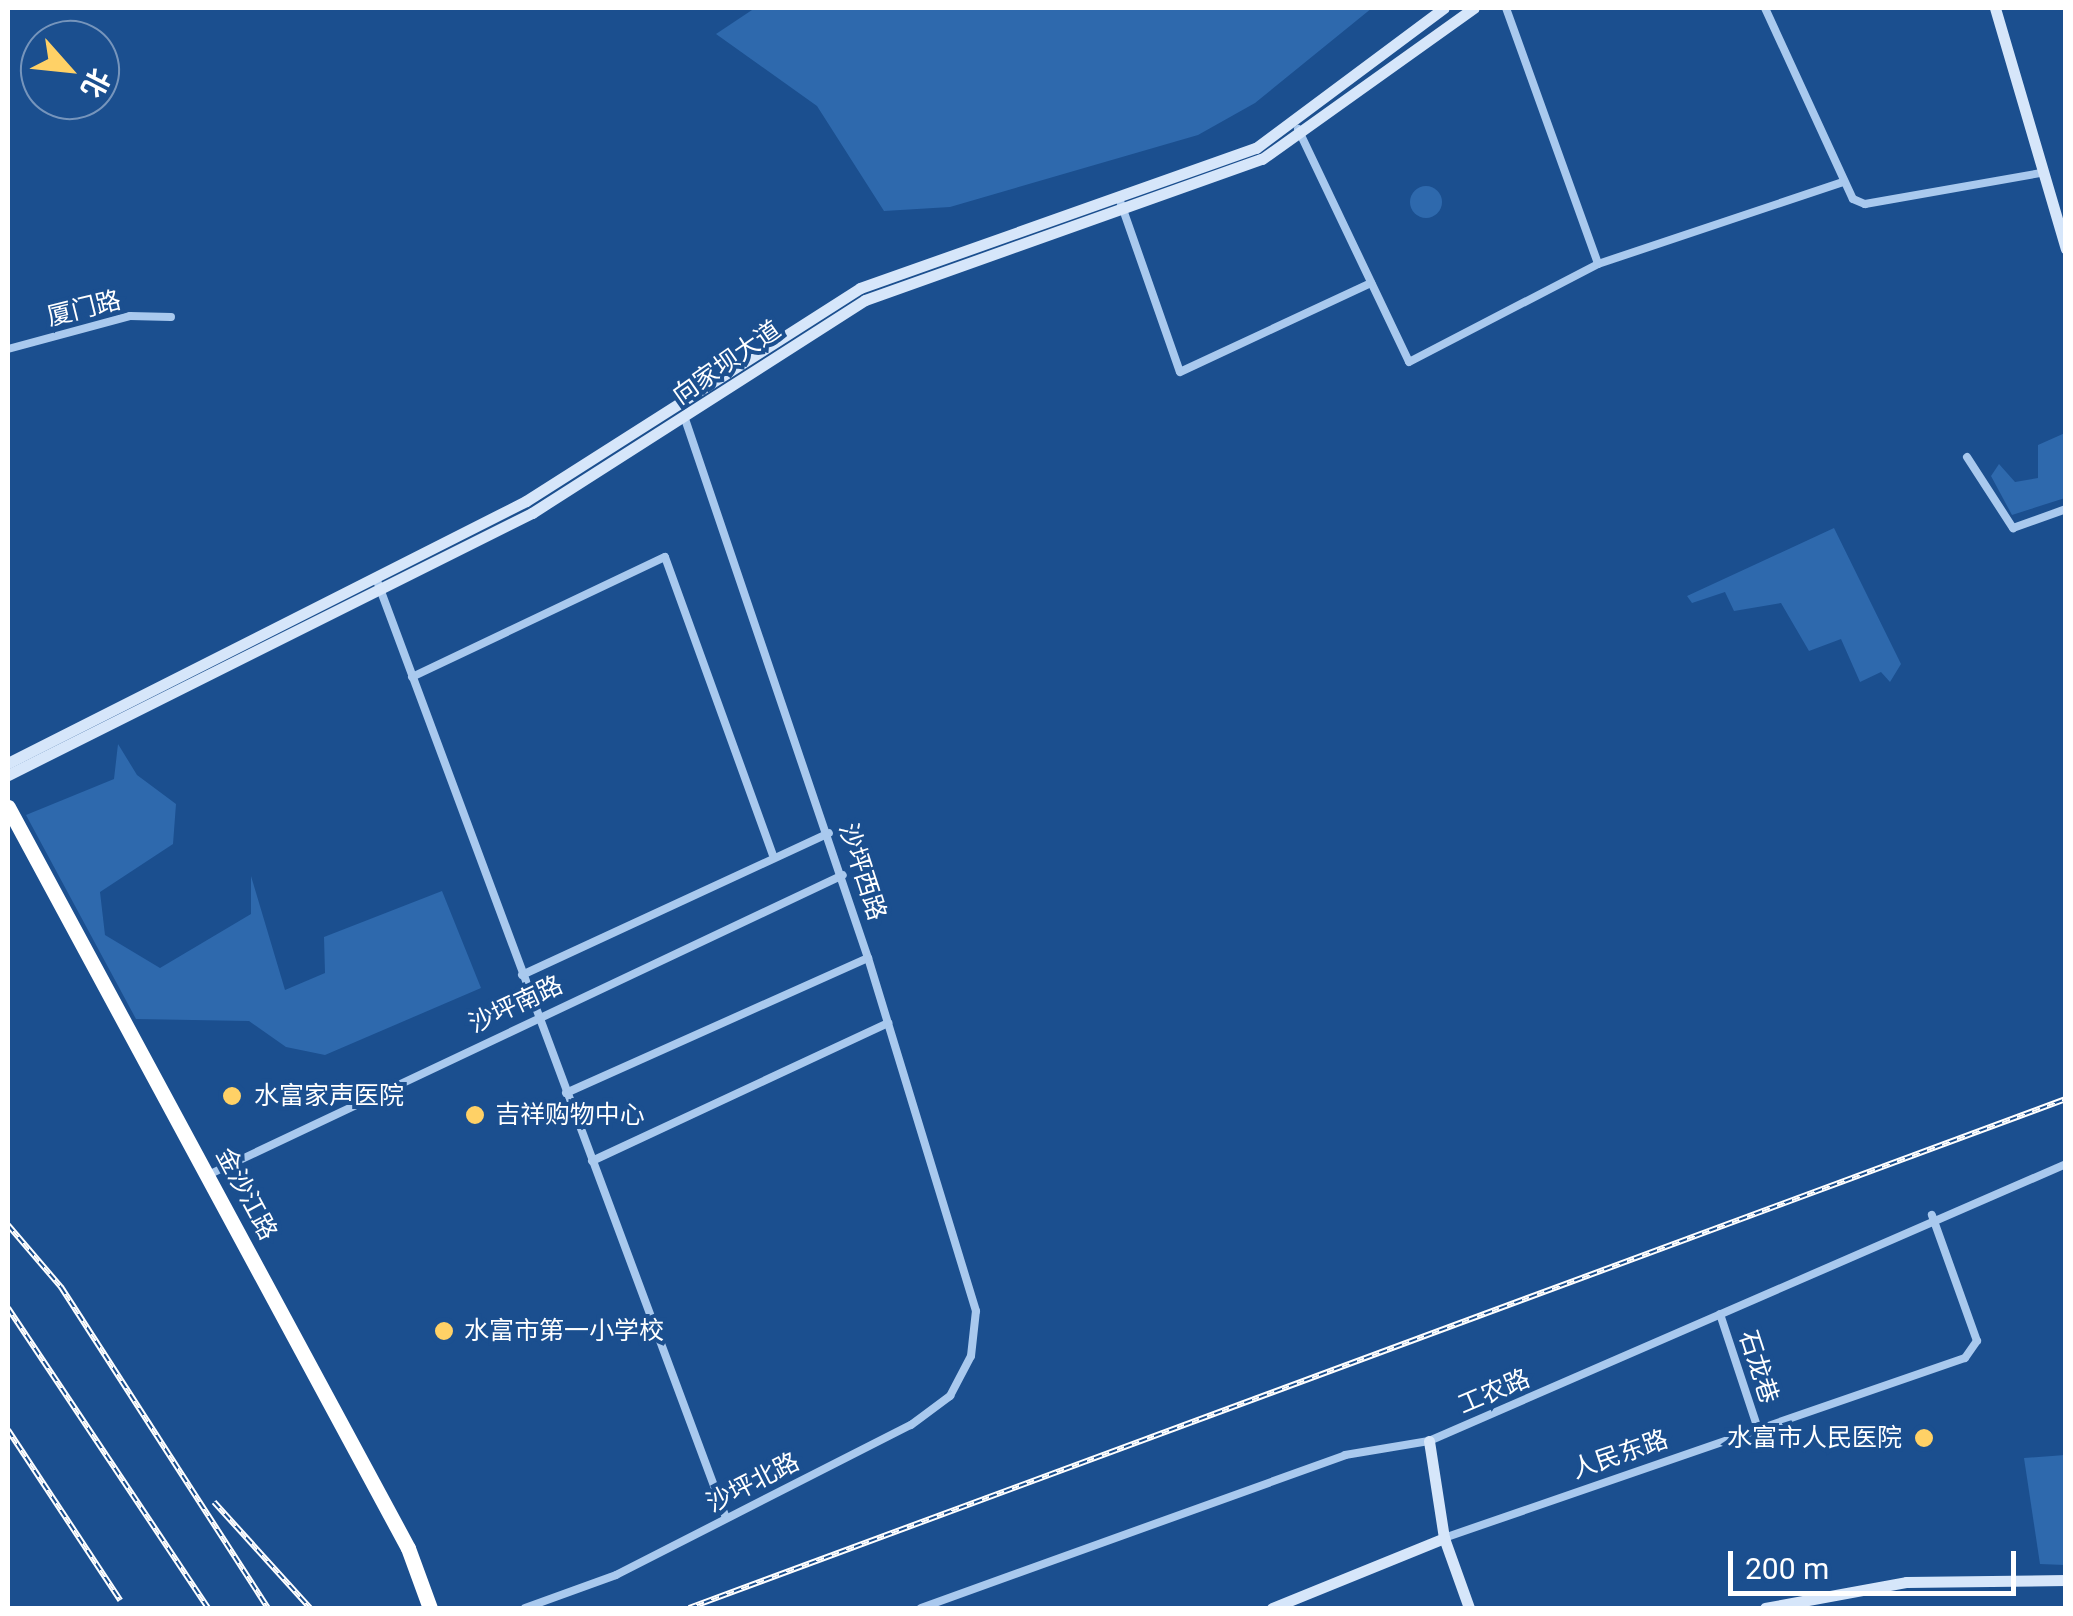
<!DOCTYPE html>
<meta charset="utf-8">
<style>
body{margin:0}
#map{position:relative;width:2073px;height:1616px;overflow:hidden;background:#1b4f8f;font-family:Roboto,"Noto Sans SC",sans-serif}
div>[style]{position:absolute}
.green>*{inset:0;background:#2e69ad}
.round{border-radius:50%}
.street>*{height:8px;margin:-4px;padding:0 4px;transform-origin:4px;border-radius:4px;background:#a9c9ee}
.secondary>*{height:11px;margin:-5.5px;padding:0 5.5px;transform-origin:5.5px;border-radius:5.5px;background:#d6e6fa}
.highway>*{height:15px;margin:-7.5px;padding:0 7.5px;transform-origin:7.5px;border-radius:7.5px;background:#fff}
.rail>*{height:6px;margin-top:-3px;transform-origin:0;background:repeating-linear-gradient(90deg,#1b4f8f 0 8px,#fff 0 16px);box-sizing:border-box;border-block:2px solid #fff}
.dots>*{width:28px;height:28px;translate:-50% -50%;box-sizing:border-box;border:5px solid #1b4f8f;border-radius:50%}
span{translate:-50% -50%;white-space:nowrap;text-align:center;line-height:1.15;-webkit-text-stroke:8px #1b4f8f;paint-order:stroke}
.street-label{font-size:25px;color:#fff}
.poi-label{font-size:25px;color:#fff}
.left{translate:0 -50%;text-align:left}
.right{translate:-100% -50%;text-align:right}
.frame{position:absolute;inset:0;border:10px solid #fff;pointer-events:none}
.north{position:absolute;left:20px;top:20px;width:100px;height:100px;box-sizing:border-box;background:#1b4f8f;border:2px solid #7695bc;border-radius:50%;rotate:117deg;font-size:28px;font-weight:700;line-height:40px;text-align:center;color:#fff}
.north::after{content:'';display:block;margin:auto;width:35px;height:45px;background:#ffd166;clip-path:polygon(50% 0,100% 100%,50% 72%,0 100%)}
.scale{position:absolute;left:1728px;top:1551px;width:288px;height:45px;box-sizing:border-box;border:5px solid #fff;border-top:0;padding-left:12px;font-size:30px;line-height:35px;white-space:nowrap;color:#fff;-webkit-text-stroke:8px #1b4f8f;paint-order:stroke}
</style>
<div id="map">
<div class="green">
<div style="clip-path:polygon(755px 8px,1372px 8px,1255px 103px,1198px 135px,950px 207px,884px 211px,817px 106px,716px 34px)"></div>
<div class="round" style="left:1410px;top:186px;width:32px;height:32px"></div>
<div style="clip-path:polygon(2065px 433px,2065px 498px,2012px 515px,1991px 476px,1999px 464px,2015px 482px,2038px 478px,2038px 445px)"></div>
<div style="clip-path:polygon(1834px 528px,1901px 664px,1890px 682px,1881px 672px,1860px 682px,1841px 639px,1809px 651px,1781px 603px,1734px 611px,1725px 592px,1692px 603px,1687px 596px)"></div>
<div style="clip-path:polygon(118px 744px,137px 775px,176px 804px,173px 844px,100px 892px,105px 935px,160px 968px,251px 914px,251px 876px,285px 990px,325px 973px,324px 937px,442px 891px,481px 988px,325px 1055px,286px 1047px,249px 1021px,136px 1019px,26px 815px,114px 779px)"></div>
<div style="clip-path:polygon(2065px 1455px,2065px 1565px,2040px 1564px,2024px 1458px)"></div>
</div>
<div class="street">
<div style="left:1506px;top:8px;width:272px;rotate:70.2deg"></div>
<div style="left:1765px;top:8px;width:210px;rotate:65.3deg"></div>
<div style="left:1853px;top:199px;width:13px;rotate:23deg"></div>
<div style="left:1865px;top:204px;width:179px;rotate:-10deg"></div>
<div style="left:1298px;top:129px;width:258px;rotate:64.5deg"></div>
<div style="left:1409px;top:362px;width:213px;rotate:-27.4deg"></div>
<div style="left:1598px;top:264px;width:258px;rotate:-18.5deg"></div>
<div style="left:1119px;top:198px;width:184px;rotate:70.7deg"></div>
<div style="left:1180px;top:372px;width:211px;rotate:-25deg"></div>
<div style="left:8px;top:349px;width:126px;rotate:-15.1deg"></div>
<div style="left:130px;top:316px;width:41px;rotate:1.4deg"></div>
<div style="left:1967px;top:457px;width:85px;rotate:57.1deg"></div>
<div style="left:2013px;top:528px;width:56px;rotate:-19.7deg"></div>
<div style="left:376px;top:578px;width:1003px;rotate:69.58deg"></div>
<div style="left:412px;top:677px;width:280px;rotate:-25.4deg"></div>
<div style="left:665px;top:557px;width:317px;rotate:70.1deg"></div>
<div style="left:522px;top:975px;width:338px;rotate:-24.8deg"></div>
<div style="left:566px;top:1093px;width:331px;rotate:-24.1deg"></div>
<div style="left:592px;top:1161px;width:327px;rotate:-25deg"></div>
<div style="left:208px;top:1175px;width:702px;rotate:-25.29deg"></div>
<div style="left:1720px;top:1314px;width:124px;rotate:71.7deg"></div>
<div style="left:1444px;top:1538px;width:551px;rotate:-19.06deg"></div>
<div style="left:1965px;top:1358px;width:21px;rotate:-55deg"></div>
<div style="left:1977px;top:1341px;width:134px;rotate:-109.7deg"></div>
<div style="left:525px;top:1608px;width:97px;rotate:-19.9deg"></div>
<div style="left:616px;top:1575px;width:331px;rotate:-27deg"></div>
<div style="left:911px;top:1425px;width:49px;rotate:-36.6deg"></div>
<div style="left:950px;top:1396px;width:45px;rotate:-62.3deg"></div>
<div style="left:971px;top:1356px;width:45px;rotate:-83.7deg"></div>
<div style="left:976px;top:1311px;width:369px;rotate:-107deg"></div>
<div style="left:868px;top:958px;width:572px;rotate:-108.75deg"></div>
<div style="left:921px;top:1608px;width:451px;rotate:-19.8deg"></div>
<div style="left:1345px;top:1455px;width:85px;rotate:-9.5deg"></div>
<div style="left:1429px;top:1441px;width:695px;rotate:-23.5deg"></div>
</div>
<div class="secondary">
<div style="left:1995px;top:8px;width:251px;rotate:73.6deg"></div>
<div style="left:8px;top:763px;width:580px;rotate:-26.83deg"></div>
<div style="left:526px;top:501px;width:396px;rotate:-32.5deg"></div>
<div style="left:860px;top:288px;width:420px;rotate:-19.5deg"></div>
<div style="left:1256px;top:148px;width:234px;rotate:-36.7deg"></div>
<div style="left:8px;top:775px;width:586px;rotate:-26.57deg"></div>
<div style="left:532px;top:513px;width:395px;rotate:-32.6deg"></div>
<div style="left:865px;top:300px;width:421px;rotate:-19.6deg"></div>
<div style="left:1262px;top:159px;width:260px;rotate:-35.5deg"></div>
<div style="left:1429px;top:1441px;width:98px;rotate:81.2deg"></div>
<div style="left:1444px;top:1538px;width:74px;rotate:70.3deg"></div>
<div style="left:1272px;top:1608px;width:186px;rotate:-22.1deg"></div>
<div style="left:1765px;top:1608px;width:143px;rotate:-10.4deg"></div>
<div style="left:1906px;top:1582px;width:160px;rotate:-0.7deg"></div>
</div>
<div class="highway">
<div style="left:8px;top:807px;width:842px;rotate:61.64deg"></div>
<div style="left:408px;top:1548px;width:64px;rotate:69.9deg"></div>
</div>
<div class="rail">
<div style="left:8px;top:1225px;width:82px;rotate:49.5deg"></div>
<div style="left:61px;top:1287px;width:382px;rotate:57.2deg"></div>
<div style="left:8px;top:1308px;width:361px;rotate:56.3deg"></div>
<div style="left:8px;top:1430px;width:204px;rotate:56.6deg"></div>
<div style="left:214px;top:1502px;width:143px;rotate:47.8deg"></div>
<div style="left:689px;top:1608px;width:1468px;rotate:-20.29deg"></div>
</div>
<div class="dots">
<div style="left:232px;top:1096px;background:#ffd166"></div>
<div style="left:475px;top:1115px;background:#ffd166"></div>
<div style="left:444px;top:1331px;background:#ffd166"></div>
<div style="left:1924px;top:1438px;background:#ffd166"></div>
</div>
<div class="street-label">
<span style="left:84px;top:309px;rotate:-14deg">厦门路</span>
<span style="left:727px;top:363px;rotate:-35deg">向家坝大道</span>
<span style="left:862px;top:872px;rotate:72deg">沙坪西路</span>
<span style="left:516px;top:1005px;rotate:-25deg">沙坪南路</span>
<span style="left:246px;top:1194px;rotate:62deg">金沙江路</span>
<span style="left:1758px;top:1367px;rotate:72deg">石龙巷</span>
<span style="left:1494px;top:1392px;rotate:-23deg">工农路</span>
<span style="left:1620px;top:1455px;rotate:-19deg">人民东路</span>
<span style="left:753px;top:1483px;rotate:-27deg">沙坪北路</span>
</div>
<div class="poi-label">
<span class="left" style="left:254px;top:1096px">水富家声医院</span>
<span class="left" style="left:495px;top:1115px">吉祥购物中心</span>
<span class="left" style="left:464px;top:1331px">水富市第一小学校</span>
<span class="right" style="left:1902px;top:1438px">水富市人民医院</span>
</div>
<div class="frame"></div>
<div class="north">北</div>
<div class="scale">200 m</div>
</div>
